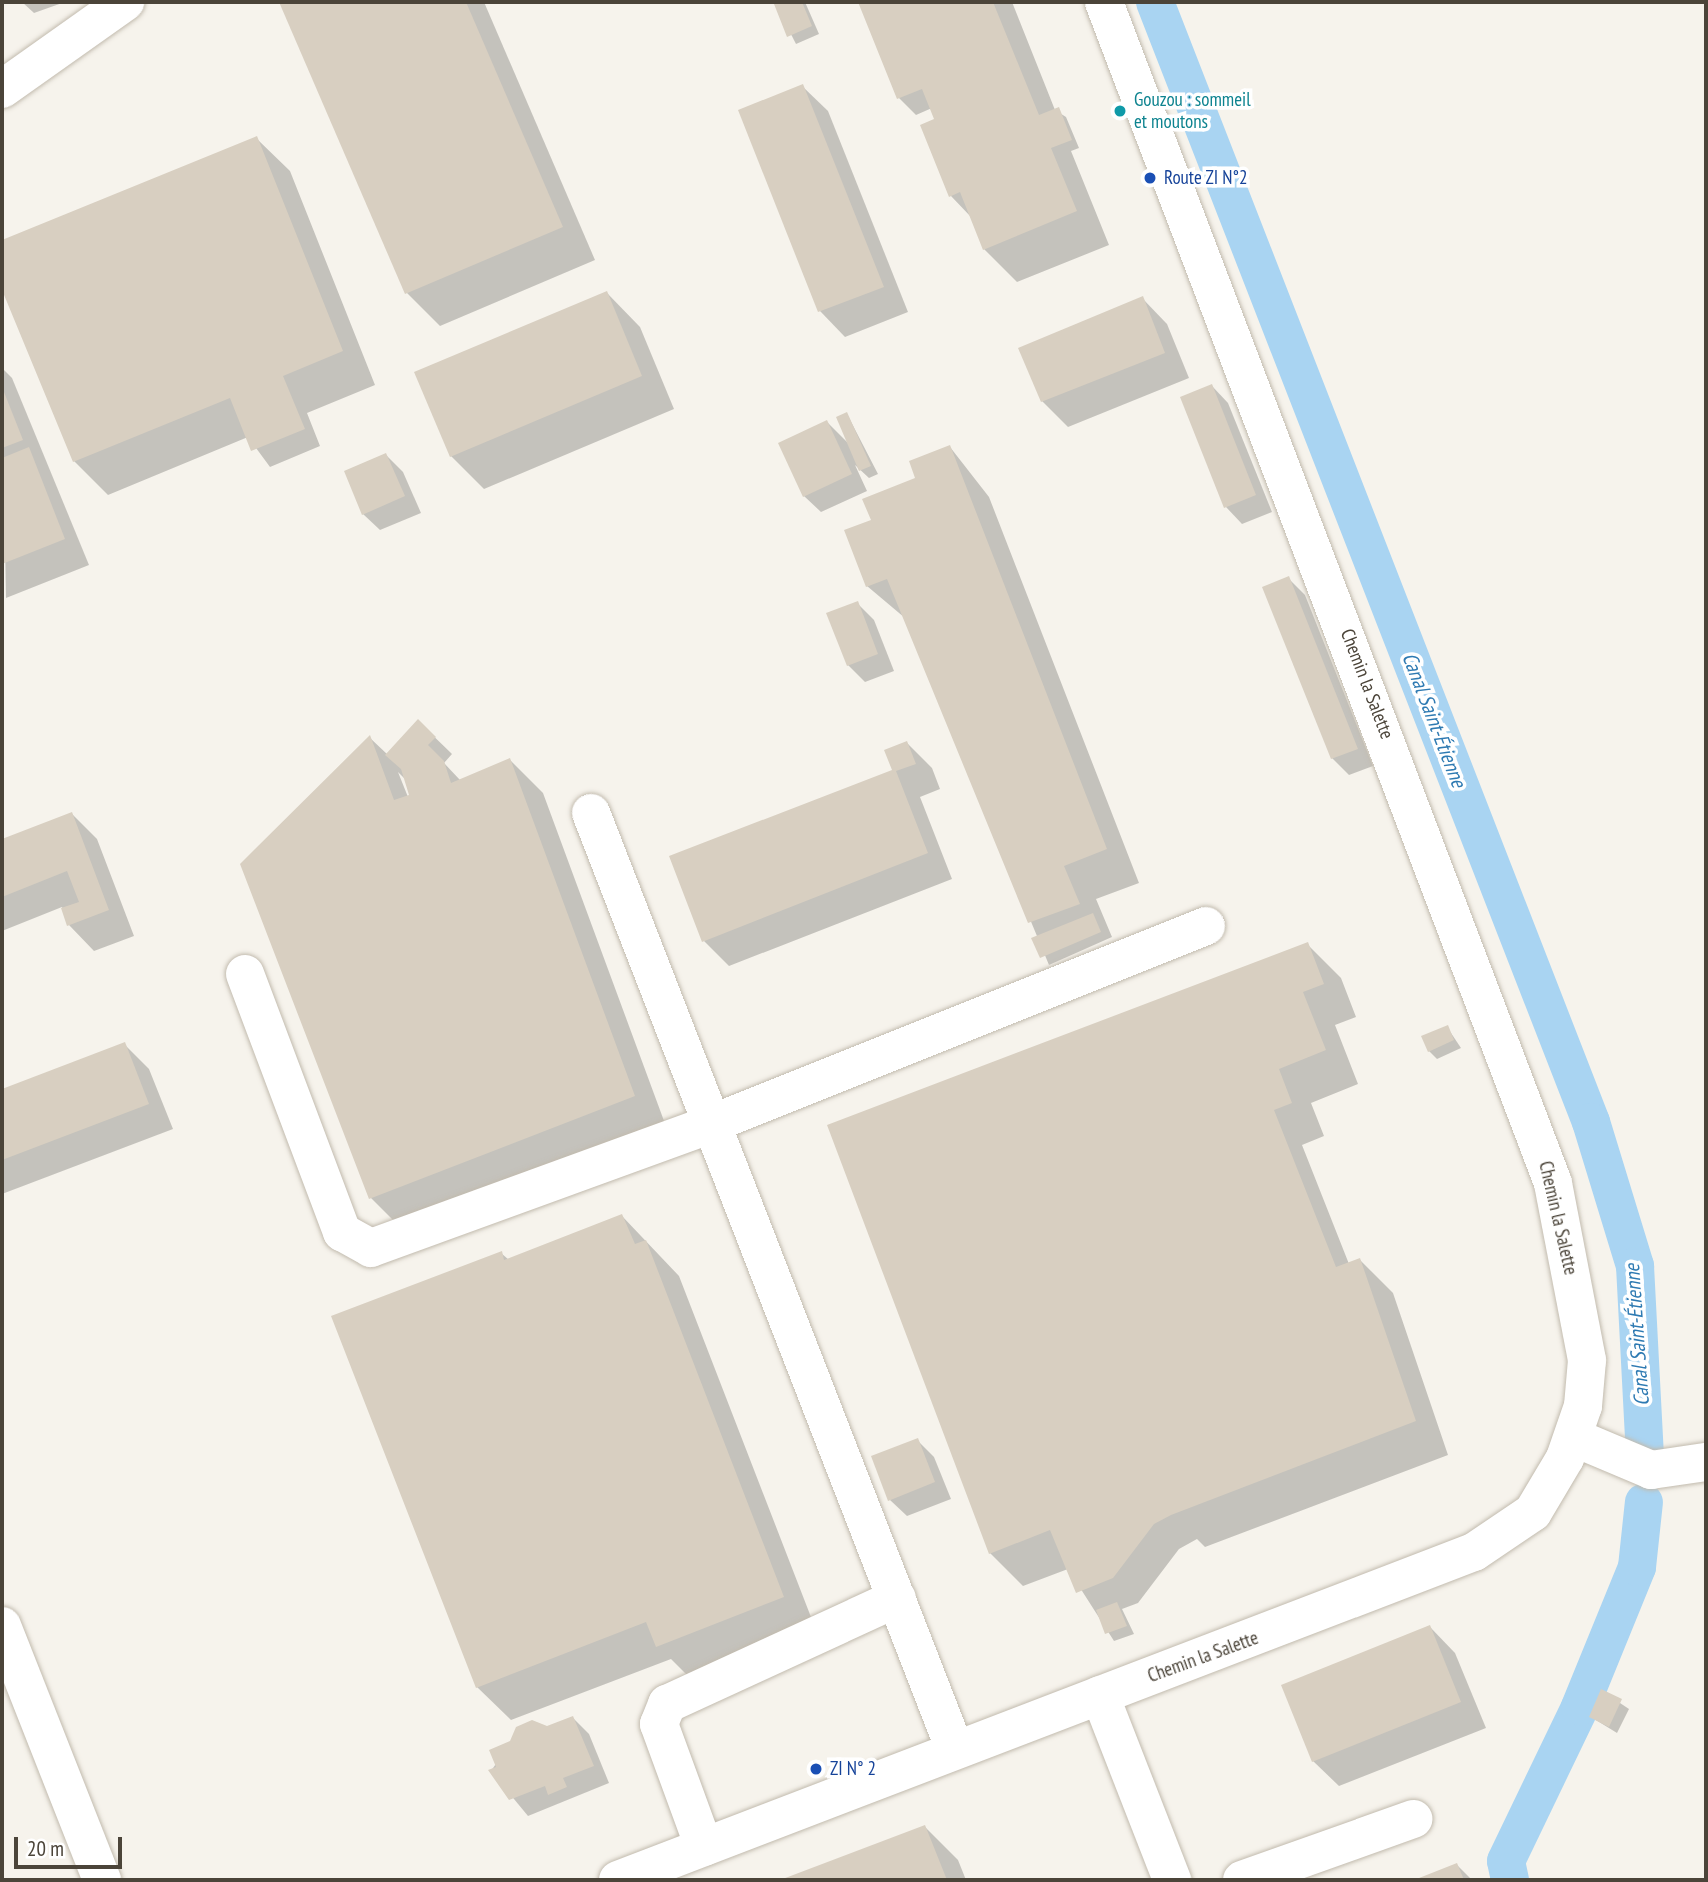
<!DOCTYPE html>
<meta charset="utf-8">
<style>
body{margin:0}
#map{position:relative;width:1708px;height:1882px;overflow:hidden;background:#f6f3ec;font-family:"PT Sans Narrow",sans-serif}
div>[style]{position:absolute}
.shadow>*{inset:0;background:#0003}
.canal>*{height:38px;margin:-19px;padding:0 19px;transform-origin:19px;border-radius:19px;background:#a9d4f2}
.building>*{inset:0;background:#d8cfc1}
.roads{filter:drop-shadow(0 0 2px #c2bbae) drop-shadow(0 0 2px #c2bbae)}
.minor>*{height:38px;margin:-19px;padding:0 19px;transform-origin:19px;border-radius:19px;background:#fff}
.dots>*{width:19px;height:19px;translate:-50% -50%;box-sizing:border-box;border:4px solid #fff;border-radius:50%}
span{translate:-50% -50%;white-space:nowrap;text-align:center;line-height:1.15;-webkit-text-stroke:7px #fff;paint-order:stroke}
.culture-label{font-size:19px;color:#0d838f}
.left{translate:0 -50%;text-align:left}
.transit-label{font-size:19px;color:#164399}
.street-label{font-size:19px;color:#4b4439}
.water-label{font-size:21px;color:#2e7ab2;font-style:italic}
.frame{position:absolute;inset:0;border:4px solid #4b4439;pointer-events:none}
.scale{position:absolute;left:14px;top:1837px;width:108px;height:32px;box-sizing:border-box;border:4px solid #4b4439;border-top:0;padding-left:9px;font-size:21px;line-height:24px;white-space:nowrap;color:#4b4439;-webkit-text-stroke:5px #fff;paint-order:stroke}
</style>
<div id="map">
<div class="shadow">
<div style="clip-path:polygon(22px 2px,65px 2px,34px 13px)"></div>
<div style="clip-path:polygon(281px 2px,484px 2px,595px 260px,440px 326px,407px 293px)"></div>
<div style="clip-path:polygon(785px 2px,805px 2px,819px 34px,796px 44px,776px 5px)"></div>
<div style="clip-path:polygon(860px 2px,1012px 2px,1055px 110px,1066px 117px,1079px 148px,1071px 151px,1109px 245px,1017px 282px,984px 249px,971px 217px,951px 196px,932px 108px,916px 115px,899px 98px)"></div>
<div style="clip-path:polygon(802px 86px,828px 111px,908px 312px,845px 337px,820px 311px,740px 111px)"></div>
<div style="clip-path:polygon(256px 138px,290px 171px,375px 385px,307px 413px,320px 446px,270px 467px,248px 437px,108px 495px,74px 461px,2px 285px,2px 242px)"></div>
<div style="clip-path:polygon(607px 293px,640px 327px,674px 409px,484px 489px,451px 456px)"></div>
<div style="clip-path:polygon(1142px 298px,1167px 324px,1189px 378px,1068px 427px,1042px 401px)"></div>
<div style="clip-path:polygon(2px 368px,12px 378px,89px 565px,6px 598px)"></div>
<div style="clip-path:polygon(1212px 386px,1228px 403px,1272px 512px,1242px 524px,1226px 507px)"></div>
<div style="clip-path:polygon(847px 414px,878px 474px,869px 478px,855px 465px,867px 491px,821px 512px,804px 496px,827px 422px,850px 445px)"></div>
<div style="clip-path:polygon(950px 447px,989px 497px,1139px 883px,1096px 899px,1112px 937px,1049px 965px,905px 618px,867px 586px,874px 521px)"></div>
<div style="clip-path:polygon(386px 455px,403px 472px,421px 513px,380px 530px,363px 514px)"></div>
<div style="clip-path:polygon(1288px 578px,1305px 595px,1373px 766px,1349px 775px,1332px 758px)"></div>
<div style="clip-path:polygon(857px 603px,874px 620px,894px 671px,865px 682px,848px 665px)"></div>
<div style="clip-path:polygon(evenodd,418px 721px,452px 754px,444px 763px,460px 780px,510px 760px,543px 793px,667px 1129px,404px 1231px,371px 1198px,242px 864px,369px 737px,388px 755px,418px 721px,398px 772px,407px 781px,412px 802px,410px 802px,398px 772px)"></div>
<div style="clip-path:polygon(907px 743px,932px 768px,940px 789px,920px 797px,952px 879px,729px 966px,704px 941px,894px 771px)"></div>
<div style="clip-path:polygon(72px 814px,97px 839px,134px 936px,94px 951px,69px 925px,62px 907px,2px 931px,2px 841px)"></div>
<div style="clip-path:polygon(1307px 944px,1341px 978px,1356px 1017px,1335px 1025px,1358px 1084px,1311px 1103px,1324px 1136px,1302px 1145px,1349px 1264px,1360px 1260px,1393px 1293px,1448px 1455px,1205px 1547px,1197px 1539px,1179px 1549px,1138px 1603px,1122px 1609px,1134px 1634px,1114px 1641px,1068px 1569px,1023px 1586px,990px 1553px)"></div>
<div style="clip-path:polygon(1447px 1027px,1461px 1048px,1437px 1059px,1429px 1051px)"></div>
<div style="clip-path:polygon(124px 1044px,149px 1069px,173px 1129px,2px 1194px,2px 1091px)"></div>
<div style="clip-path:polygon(622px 1216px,679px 1276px,816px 1630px,691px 1679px,671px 1659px,511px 1720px,477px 1687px,501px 1253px,509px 1260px)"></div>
<div style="clip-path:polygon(917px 1440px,934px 1457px,951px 1499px,907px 1516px,890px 1500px)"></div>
<div style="clip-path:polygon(1430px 1627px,1455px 1653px,1486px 1728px,1339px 1786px,1313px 1761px)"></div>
<div style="clip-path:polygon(1602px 1691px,1629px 1709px,1617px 1733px,1591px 1717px)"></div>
<div style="clip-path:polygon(573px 1718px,589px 1734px,609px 1783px,528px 1816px,491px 1771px,511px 1742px)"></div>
<div style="clip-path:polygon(925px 1827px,958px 1860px,966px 1880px,785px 1880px)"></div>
<div style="clip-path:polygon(1457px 1865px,1472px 1880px,1418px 1880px)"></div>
</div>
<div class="canal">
<div style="left:1155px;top:2px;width:1202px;rotate:68.73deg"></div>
<div style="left:1591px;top:1122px;width:151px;rotate:73deg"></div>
<div style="left:1635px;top:1266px;width:188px;rotate:87deg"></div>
<div style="left:1510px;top:1880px;width:19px;rotate:-102deg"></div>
<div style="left:1506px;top:1861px;width:171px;rotate:-64.3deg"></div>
<div style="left:1580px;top:1707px;width:151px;rotate:-67.8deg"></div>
<div style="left:1637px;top:1567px;width:65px;rotate:-83.9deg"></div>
</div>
<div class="building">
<div style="clip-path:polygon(279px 2px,466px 2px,563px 227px,405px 294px)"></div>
<div style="clip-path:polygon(802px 2px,812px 26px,787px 37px,774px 4px)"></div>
<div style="clip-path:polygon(858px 2px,993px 2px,1039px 115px,1059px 107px,1072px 140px,1051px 148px,1077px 211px,983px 250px,960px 192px,949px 197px,920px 125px,934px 119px,922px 89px,897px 99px)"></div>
<div style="clip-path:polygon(803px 84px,884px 287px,818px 312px,738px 110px)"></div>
<div style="clip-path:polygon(257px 136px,343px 351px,283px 376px,305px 429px,251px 451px,230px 398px,73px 462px,2px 290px,2px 240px)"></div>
<div style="clip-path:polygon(607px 291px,642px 376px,450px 457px,414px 372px)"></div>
<div style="clip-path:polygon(1143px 296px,1165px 353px,1041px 402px,1018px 348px)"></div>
<div style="clip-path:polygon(1212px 384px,1256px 495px,1224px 508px,1180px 397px)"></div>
<div style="clip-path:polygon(2px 387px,23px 440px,2px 448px)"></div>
<div style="clip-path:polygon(847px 412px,871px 466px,859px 471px,836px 417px)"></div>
<div style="clip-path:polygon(827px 420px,852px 474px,803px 497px,778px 443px)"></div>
<div style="clip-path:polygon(950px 445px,1107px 849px,1064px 866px,1080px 904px,1028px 923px,887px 579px,866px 587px,844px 530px,871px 520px,862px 499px,915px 478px,909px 461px)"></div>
<div style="clip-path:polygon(29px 447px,65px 539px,2px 564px,2px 458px)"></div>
<div style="clip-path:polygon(386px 453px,405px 496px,362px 515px,344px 471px)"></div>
<div style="clip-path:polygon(1289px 576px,1358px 749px,1331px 759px,1262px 587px)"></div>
<div style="clip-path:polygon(858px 601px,878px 654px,847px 666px,826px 613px)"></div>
<div style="clip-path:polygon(418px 719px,436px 737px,428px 745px,444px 761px,451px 783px,510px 758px,635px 1096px,369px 1199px,240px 864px,370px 735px,394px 800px,409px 795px,401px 769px,385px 755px)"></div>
<div style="clip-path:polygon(907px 741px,916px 764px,896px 771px,928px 853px,702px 942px,669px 856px,892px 770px,884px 750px)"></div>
<div style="clip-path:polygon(72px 812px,109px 910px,67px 926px,61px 908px,79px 902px,67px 871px,2px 897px,2px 839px)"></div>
<div style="clip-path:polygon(1093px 913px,1101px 932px,1040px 958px,1031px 938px)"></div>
<div style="clip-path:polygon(1308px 942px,1324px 984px,1303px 992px,1326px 1050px,1279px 1069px,1292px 1103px,1274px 1110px,1336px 1267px,1360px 1258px,1416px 1421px,1171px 1515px,1154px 1524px,1113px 1578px,1076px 1593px,1050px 1530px,989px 1554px,827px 1125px)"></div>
<div style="clip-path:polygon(1448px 1025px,1454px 1040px,1428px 1052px,1421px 1036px)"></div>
<div style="clip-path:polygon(125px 1042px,149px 1104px,2px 1160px,2px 1089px)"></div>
<div style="clip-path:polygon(622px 1214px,635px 1244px,646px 1240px,784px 1597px,656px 1647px,646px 1622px,476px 1688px,331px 1316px,502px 1251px,504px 1260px)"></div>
<div style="clip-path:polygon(918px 1438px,935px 1482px,888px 1501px,871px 1456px)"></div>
<div style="clip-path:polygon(1117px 1602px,1127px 1626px,1105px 1634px,1096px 1610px)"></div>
<div style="clip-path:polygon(1430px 1625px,1461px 1702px,1312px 1762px,1281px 1685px)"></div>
<div style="clip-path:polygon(1601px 1689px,1622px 1699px,1609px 1727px,1589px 1717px)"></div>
<div style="clip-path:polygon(573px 1716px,594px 1766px,563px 1778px,567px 1787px,548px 1795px,545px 1786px,509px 1800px,488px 1770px,496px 1767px,489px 1750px,510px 1741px,516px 1727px,532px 1720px,547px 1726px)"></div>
<div style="clip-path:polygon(925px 1825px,947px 1880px,780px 1880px)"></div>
<div style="clip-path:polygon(1457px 1863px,1464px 1880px,1414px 1880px)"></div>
</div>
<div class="roads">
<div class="minor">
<div style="left:2px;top:89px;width:151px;rotate:-35.3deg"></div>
<div style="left:591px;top:813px;width:1005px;rotate:68.77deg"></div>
<div style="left:245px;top:974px;width:276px;rotate:69.4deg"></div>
<div style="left:342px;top:1232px;width:33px;rotate:29deg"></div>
<div style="left:371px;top:1248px;width:362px;rotate:-20deg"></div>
<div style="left:711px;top:1124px;width:533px;rotate:-21.8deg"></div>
<div style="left:1573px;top:1437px;width:85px;rotate:22.9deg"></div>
<div style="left:1651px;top:1470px;width:56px;rotate:-8.3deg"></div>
<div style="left:2px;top:1626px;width:273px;rotate:68.5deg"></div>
<div style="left:1100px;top:1695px;width:199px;rotate:68.7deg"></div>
<div style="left:704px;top:1847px;width:131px;rotate:-110.1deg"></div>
<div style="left:659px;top:1724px;width:22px;rotate:-68deg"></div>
<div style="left:667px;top:1704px;width:253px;rotate:-24.7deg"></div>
<div style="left:618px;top:1880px;width:917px;rotate:-20.97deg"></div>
<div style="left:1474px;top:1552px;width:71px;rotate:-34.1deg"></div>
<div style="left:1533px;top:1512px;width:63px;rotate:-59.3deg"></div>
<div style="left:1565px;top:1458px;width:55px;rotate:-70.9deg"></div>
<div style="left:1583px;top:1406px;width:46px;rotate:-85deg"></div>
<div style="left:1587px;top:1360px;width:180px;rotate:-100.9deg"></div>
<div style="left:1553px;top:1183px;width:1263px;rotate:-110.82deg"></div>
<div style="left:1242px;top:1880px;width:182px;rotate:-19.6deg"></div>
</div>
</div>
<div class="dots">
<div style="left:1120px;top:111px;background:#0f9aa8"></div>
<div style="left:1150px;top:178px;background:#1a4fb4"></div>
<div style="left:816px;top:1769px;background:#1a4fb4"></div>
</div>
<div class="culture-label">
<span class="left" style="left:1134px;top:111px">Gouzou : sommeil<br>et moutons</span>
</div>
<div class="transit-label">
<span class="left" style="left:1164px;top:178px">Route ZI N°2</span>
<span class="left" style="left:830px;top:1769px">ZI N° 2</span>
</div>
<div class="street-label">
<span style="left:1367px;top:684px;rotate:69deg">Chemin la Salette</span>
<span style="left:1558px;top:1218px;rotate:77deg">Chemin la Salette</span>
<span style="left:1203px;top:1657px;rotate:-20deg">Chemin la Salette</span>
</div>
<div class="water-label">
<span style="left:1434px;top:720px;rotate:69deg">Canal Saint-Étienne</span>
<span style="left:1637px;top:1335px;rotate:-94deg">Canal Saint-Étienne</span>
</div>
<div class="frame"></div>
<div class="scale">20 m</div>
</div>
